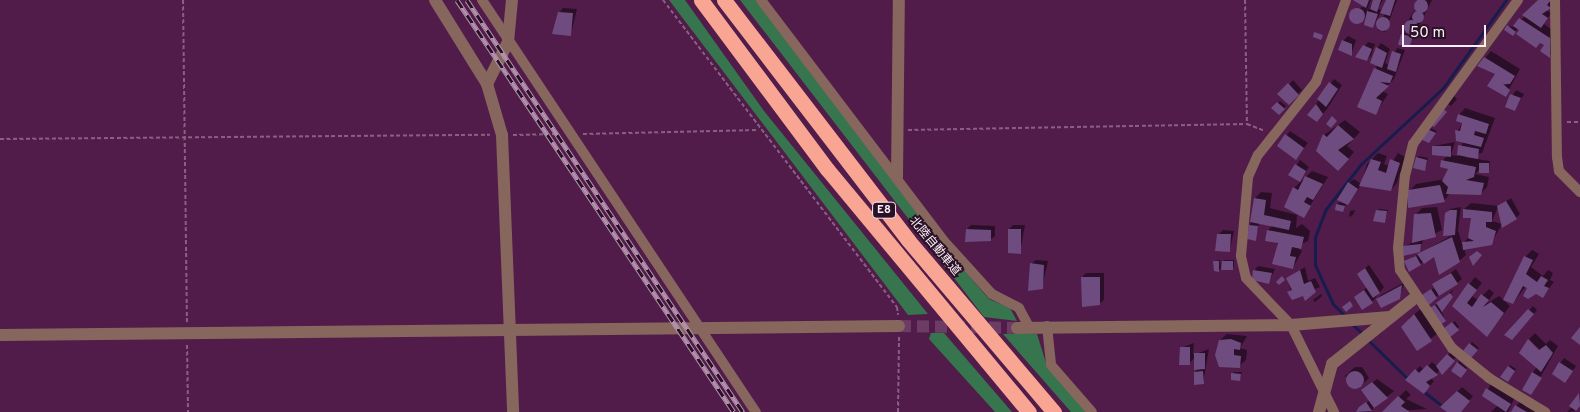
<!DOCTYPE html>
<meta charset="utf-8">
<style>
body{margin:0}
#map{position:relative;width:1580px;height:412px;overflow:hidden;background:#521c4a;font-family:Overpass,"Noto Sans JP",sans-serif}
div>[style]{position:absolute}
.forest>*{inset:0;background:#36754d}
.shadow>*{inset:0;background:#0007}
.stream>*{height:3px;margin:-1.5px;padding:0 1.5px;transform-origin:1.5px;border-radius:1.5px;background:#171c4e}
.building>*{inset:0;background:#6f4c80}
.round{border-radius:50%}
.tertiary-tunnel>*{height:12px;margin-top:-6px;transform-origin:0;background:repeating-linear-gradient(90deg,#6c3c64 0 12px,transparent 0 18px)}
.path>*{height:2px;margin-top:-1px;transform-origin:0;background:repeating-linear-gradient(90deg,#896083 0 4px,transparent 0 6.5px)}
.minor>*{height:10px;margin:-5px;padding:0 5px;transform-origin:5px;border-radius:5px;background:#87665e}
.tertiary>*{height:12px;margin:-6px;padding:0 6px;transform-origin:6px;border-radius:6px;background:#87665e}
.motorway>*{height:15px;margin:-7.5px;padding:0 7.5px;transform-origin:7.5px;border-radius:7.5px;background:#f8a693}
.rail>*{height:5px;margin-top:-2.5px;transform-origin:0;background:repeating-linear-gradient(90deg,#2a1226 0 9px,#b191ab 0 18px);box-sizing:border-box;border-block:1px solid #b191ab}
span{translate:-50% -50%;white-space:nowrap;text-align:center;line-height:1.15;-webkit-text-stroke:4px #2a1226;paint-order:stroke}
.shield-label span{padding:1px 4px;background:#2a1226;border:1px solid;border-radius:4px;-webkit-text-stroke-width:0}
.shield-label{font-size:11px;color:#fdeff9;font-weight:700}
.street-label{font-size:12px;color:#fdeff9}
.scale{position:absolute;left:1402px;top:25px;width:84px;height:22px;box-sizing:border-box;border:2px solid #fdeff9;border-top:0;padding-left:6px;font-size:15px;line-height:18px;white-space:nowrap;color:#fdeff9;-webkit-text-stroke:4px #2a1226;paint-order:stroke}
</style>
<div id="map">
<div class="forest">
<div style="clip-path:polygon(669px 0,685px 0,764px 111px,928px 314px,908px 315px)"></div>
<div style="clip-path:polygon(740px 0,756px 0,939px 242px,989px 299px,1010px 308px,1017px 321px,984px 317px)"></div>
<div style="clip-path:polygon(931px 333px,944px 333px,1012px 412px,995px 412px,929px 339px)"></div>
<div style="clip-path:polygon(1003px 334px,1037px 334px,1047px 366px,1088px 412px,1071px 412px)"></div>
</div>
<div class="shadow">
<div style="clip-path:polygon(1360px 0,1371px 0,1366px 13px,1374px 0,1383px 0,1378px 9px,1382px 10px,1387px 0,1397px 0,1385px 32px,1378px 30px,1385px 13px,1381px 12px,1373px 27px,1367px 17px,1360px 24px,1351px 21px,1353px 10px,1366px 6px)"></div>
<div style="clip-path:polygon(1416px 0,1432px 0,1415px 34px,1404px 28px,1413px 12px,1421px 11px,1414px 7px)"></div>
<div style="clip-path:polygon(1541px 0,1554px 3px,1546px 10px,1551px 13px,1544px 24px,1555px 32px,1556px 50px,1549px 56px,1546px 45px,1518px 28px,1514px 33px,1508px 26px,1514px 27px)"></div>
<div style="clip-path:polygon(563px 8px,577px 9px,571px 34px,559px 13px)"></div>
<div style="clip-path:polygon(1404px 33px,1414px 36px,1410px 44px,1402px 34px)"></div>
<div style="clip-path:polygon(1348px 36px,1356px 40px,1351px 55px,1343px 41px)"></div>
<div style="clip-path:polygon(1368px 42px,1375px 44px,1371px 56px,1367px 60px,1357px 57px)"></div>
<div style="clip-path:polygon(1381px 43px,1390px 49px,1385px 63px,1389px 65px,1397px 48px,1405px 50px,1394px 79px,1382px 91px,1388px 94px,1375px 114px,1377px 48px)"></div>
<div style="clip-path:polygon(evenodd,1491px 51px,1520px 69px,1506px 95px,1497px 73px,1485px 58px,1491px 51px,1500px 78px,1507px 85px,1503px 85px,1500px 78px)"></div>
<div style="clip-path:polygon(1334px 79px,1342px 85px,1327px 109px,1321px 116px,1309px 114px)"></div>
<div style="clip-path:polygon(1293px 80px,1302px 90px,1289px 103px,1279px 94px)"></div>
<div style="clip-path:polygon(1516px 90px,1524px 94px,1515px 110px,1506px 106px)"></div>
<div style="clip-path:polygon(1454px 96px,1457px 99px,1451px 106px,1448px 104px)"></div>
<div style="clip-path:polygon(1280px 101px,1286px 106px,1279px 113px,1273px 108px)"></div>
<div style="clip-path:polygon(1465px 108px,1495px 118px,1482px 153px,1464px 157px,1490px 161px,1489px 172px,1480px 169px,1475px 174px,1489px 177px,1487px 187px,1480px 194px,1450px 193px,1444px 201px,1409px 191px,1416px 184px,1445px 179px,1450px 168px,1442px 161px,1448px 155px,1433px 146px,1455px 142px,1451px 155px,1458px 156px,1463px 142px,1455px 136px,1463px 122px,1459px 115px)"></div>
<div style="clip-path:polygon(1345px 120px,1360px 132px,1347px 146px,1354px 152px,1345px 163px,1317px 150px,1324px 135px)"></div>
<div style="clip-path:polygon(1428px 127px,1437px 131px,1430px 139px)"></div>
<div style="clip-path:polygon(1290px 131px,1308px 143px,1296px 158px,1279px 145px)"></div>
<div style="clip-path:polygon(1378px 153px,1387px 156px,1384px 164px,1390px 166px,1398px 153px,1405px 157px,1397px 183px,1391px 190px,1361px 185px,1348px 204px,1349px 183px,1354px 179px,1361px 184px,1367px 164px)"></div>
<div style="clip-path:polygon(1419px 156px,1428px 158px,1425px 169px,1417px 157px)"></div>
<div style="clip-path:polygon(1300px 160px,1309px 167px,1299px 180px,1290px 175px)"></div>
<div style="clip-path:polygon(1312px 171px,1328px 177px,1303px 217px,1294px 188px)"></div>
<div style="clip-path:polygon(1261px 192px,1272px 193px,1270px 208px,1297px 215px,1296px 228px,1302px 224px,1310px 231px,1308px 241px,1297px 246px,1302px 251px,1293px 268px,1268px 230px,1273px 225px,1259px 223px,1255px 239px,1250px 226px,1255px 198px)"></div>
<div style="clip-path:polygon(1511px 198px,1520px 214px,1516px 218px,1498px 207px,1492px 221px,1502px 224px,1491px 244px,1464px 249px,1466px 255px,1459px 261px,1439px 273px,1434px 256px,1420px 264px,1405px 262px,1454px 234px,1446px 214px,1450px 209px,1461px 207px,1458px 230px,1462px 244px,1469px 237px,1472px 217px,1464px 209px,1471px 203px,1499px 206px)"></div>
<div style="clip-path:polygon(1339px 202px,1346px 204px,1343px 210px,1336px 209px)"></div>
<div style="clip-path:polygon(1437px 207px,1442px 230px,1424px 239px,1419px 250px,1403px 247px,1414px 242px,1415px 215px,1422px 208px)"></div>
<div style="clip-path:polygon(1379px 209px,1388px 210px,1384px 222px,1377px 211px)"></div>
<div style="clip-path:polygon(1355px 210px,1353px 215px,1349px 217px,1350px 211px)"></div>
<div style="clip-path:polygon(971px 225px,995px 226px,995px 236px,990px 240px,967px 229px)"></div>
<div style="clip-path:polygon(1013px 225px,1025px 225px,1020px 252px,1009px 229px)"></div>
<div style="clip-path:polygon(1223px 230px,1234px 231px,1230px 250px,1218px 235px)"></div>
<div style="clip-path:polygon(1532px 250px,1539px 254px,1531px 267px,1543px 276px,1548px 270px,1553px 273px,1550px 280px,1554px 282px,1543px 296px,1526px 286px,1513px 303px,1525px 257px)"></div>
<div style="clip-path:polygon(1036px 260px,1048px 261px,1042px 288px,1031px 264px)"></div>
<div style="clip-path:polygon(1220px 260px,1221px 269px,1219px 270px,1214px 261px)"></div>
<div style="clip-path:polygon(1225px 260px,1234px 260px,1234px 267px,1223px 261px)"></div>
<div style="clip-path:polygon(1369px 265px,1384px 287px,1372px 302px,1356px 297px,1367px 287px,1362px 270px)"></div>
<div style="clip-path:polygon(1258px 266px,1275px 269px,1269px 282px,1254px 271px)"></div>
<div style="clip-path:polygon(1305px 267px,1308px 281px,1315px 278px,1320px 287px,1293px 298px,1287px 278px)"></div>
<div style="clip-path:polygon(1456px 269px,1462px 279px,1457px 283px,1436px 297px,1426px 294px,1433px 288px,1439px 293px,1434px 284px)"></div>
<div style="clip-path:polygon(1086px 273px,1104px 273px,1104px 300px,1099px 304px,1082px 277px)"></div>
<div style="clip-path:polygon(1475px 277px,1482px 283px,1472px 296px,1478px 300px,1489px 289px,1494px 293px,1486px 304px,1499px 296px,1510px 306px,1487px 335px,1453px 306px)"></div>
<div style="clip-path:polygon(1405px 282px,1399px 298px,1377px 299px,1381px 295px)"></div>
<div style="clip-path:polygon(1454px 289px,1441px 310px,1445px 320px,1433px 307px)"></div>
<div style="clip-path:polygon(1321px 294px,1322px 296px,1315px 302px,1313px 300px)"></div>
<div style="clip-path:polygon(1533px 306px,1537px 310px,1516px 334px,1506px 335px)"></div>
<div style="clip-path:polygon(1421px 309px,1438px 333px,1417px 349px,1409px 318px)"></div>
<div style="clip-path:polygon(1455px 321px,1459px 327px,1449px 336px,1446px 328px)"></div>
<div style="clip-path:polygon(1535px 333px,1546px 344px,1550px 340px,1558px 346px,1531px 394px,1533px 373px,1544px 354px,1529px 339px)"></div>
<div style="clip-path:polygon(1227px 334px,1247px 336px,1240px 348px,1247px 350px,1246px 360px,1239px 366px,1220px 340px)"></div>
<div style="clip-path:polygon(1472px 342px,1479px 348px,1471px 357px,1465px 351px)"></div>
<div style="clip-path:polygon(1194px 343px,1193px 355px,1209px 349px,1203px 383px,1195px 372px,1199px 368px,1195px 357px,1189px 364px,1181px 348px)"></div>
<div style="clip-path:polygon(1452px 351px,1458px 356px,1430px 378px,1434px 381px,1428px 388px,1407px 380px,1420px 366px,1424px 370px,1432px 362px,1437px 366px)"></div>
<div style="clip-path:polygon(1564px 358px,1576px 366px,1565px 381px,1553px 373px)"></div>
<div style="clip-path:polygon(1459px 361px,1467px 368px,1461px 376px,1458px 363px)"></div>
<div style="clip-path:polygon(1510px 365px,1516px 369px,1510px 378px,1509px 367px)"></div>
<div style="clip-path:polygon(1355px 367px,1362px 367px,1369px 378px,1358px 389px,1345px 376px)"></div>
<div style="clip-path:polygon(1234px 372px,1242px 372px,1240px 379px,1233px 373px)"></div>
<div style="clip-path:polygon(1377px 379px,1394px 391px,1369px 412px,1356px 412px,1370px 400px,1367px 386px)"></div>
<div style="clip-path:polygon(1491px 384px,1514px 399px,1508px 412px,1491px 412px,1498px 405px,1484px 396px)"></div>
<div style="clip-path:polygon(1462px 387px,1473px 396px,1460px 412px,1442px 407px)"></div>
<div style="clip-path:polygon(1406px 390px,1411px 395px,1406px 399px,1427px 409px,1384px 412px)"></div>
<div style="clip-path:polygon(1580px 394px,1576px 411px,1567px 412px,1572px 407px)"></div>
<div style="clip-path:polygon(1522px 399px,1544px 412px,1512px 412px)"></div>
</div>
<div class="stream">
<div style="left:1346px;top:317px;width:18px;rotate:-135deg"></div>
<div style="left:1333px;top:304px;width:43px;rotate:-114.8deg"></div>
<div style="left:1315px;top:265px;width:28px;rotate:-90deg"></div>
<div style="left:1315px;top:237px;width:30px;rotate:-69deg"></div>
<div style="left:1326px;top:209px;width:57px;rotate:-52.1deg"></div>
<div style="left:1361px;top:164px;width:112px;rotate:-42.8deg"></div>
<div style="left:1443px;top:88px;width:108px;rotate:-54.4deg"></div>
<div style="left:1352px;top:324px;width:16px;rotate:43deg"></div>
<div style="left:1368px;top:340px;width:59px;rotate:44.3deg"></div>
<div style="left:1423px;top:391px;width:34px;rotate:38deg"></div>
</div>
<div class="building">
<div class="round" style="left:1414px;top:-1px;width:14px;height:14px"></div>
<div style="clip-path:polygon(1353px 0,1369px 0,1366px 8px)"></div>
<div style="clip-path:polygon(1373px 0,1381px 0,1377px 12px,1370px 9px)"></div>
<div style="clip-path:polygon(1386px 0,1395px 0,1390px 16px,1380px 13px)"></div>
<div style="clip-path:polygon(1538px 0,1551px 0,1547px 5px,1551px 8px,1542px 14px,1548px 18px,1541px 28px,1522px 15px)"></div>
<div class="round" style="left:1349px;top:8px;width:16px;height:16px"></div>
<div class="round" style="left:1412px;top:11px;width:12px;height:12px"></div>
<div style="clip-path:polygon(1367px 11px,1378px 14px,1373px 28px,1364px 25px)"></div>
<div style="clip-path:polygon(558px 12px,573px 13px,571px 36px,552px 34px)"></div>
<div class="round" style="left:1376px;top:17px;width:14px;height:14px"></div>
<div style="clip-path:polygon(1519px 18px,1550px 38px,1550px 58px,1540px 51px,1544px 45px,1540px 43px,1536px 48px,1516px 34px,1519px 30px,1513px 26px)"></div>
<div class="round" style="left:1404px;top:20px;width:14px;height:14px"></div>
<div style="clip-path:polygon(1507px 25px,1516px 32px,1513px 36px,1504px 30px)"></div>
<div style="clip-path:polygon(1314px 32px,1323px 35px,1321px 40px,1313px 37px)"></div>
<div style="clip-path:polygon(1401px 34px,1413px 37px,1410px 45px,1398px 45px)"></div>
<div style="clip-path:polygon(1342px 40px,1352px 44px,1352px 56px,1338px 50px)"></div>
<div style="clip-path:polygon(1363px 45px,1372px 49px,1367px 61px,1355px 57px)"></div>
<div style="clip-path:polygon(1376px 47px,1387px 53px,1382px 68px,1370px 63px)"></div>
<div style="clip-path:polygon(1392px 51px,1401px 54px,1396px 72px,1387px 69px)"></div>
<div style="clip-path:polygon(1484px 57px,1515px 76px,1510px 84px,1503px 84px,1510px 90px,1506px 97px,1487px 86px,1495px 74px,1477px 66px)"></div>
<div style="clip-path:polygon(1374px 68px,1393px 76px,1390px 83px,1380px 82px,1389px 86px,1376px 98px,1382px 101px,1376px 115px,1357px 107px)"></div>
<div style="clip-path:polygon(1329px 82px,1338px 89px,1326px 107px,1317px 99px)"></div>
<div style="clip-path:polygon(1288px 83px,1299px 95px,1289px 105px,1277px 94px)"></div>
<div style="clip-path:polygon(1510px 94px,1521px 98px,1515px 111px,1505px 107px)"></div>
<div style="clip-path:polygon(1277px 102px,1285px 109px,1279px 115px,1271px 108px)"></div>
<div style="clip-path:polygon(1316px 104px,1323px 114px,1317px 122px,1307px 115px)"></div>
<div style="clip-path:polygon(1442px 108px,1447px 112px,1434px 127px,1429px 124px)"></div>
<div style="clip-path:polygon(1458px 114px,1489px 124px,1486px 134px,1475px 131px,1474px 135px,1484px 138px,1481px 147px,1456px 141px,1455px 130px,1460px 131px,1462px 123px,1456px 121px)"></div>
<div style="clip-path:polygon(1332px 116px,1337px 121px,1331px 128px,1326px 124px)"></div>
<div style="clip-path:polygon(1338px 125px,1354px 139px,1338px 150px,1349px 159px,1338px 171px,1316px 151px,1323px 134px,1327px 137px)"></div>
<div style="clip-path:polygon(1425px 128px,1436px 133px,1429px 143px,1420px 139px)"></div>
<div style="clip-path:polygon(1285px 134px,1304px 148px,1296px 160px,1277px 146px)"></div>
<div style="clip-path:polygon(1458px 145px,1479px 149px,1478px 159px,1457px 155px)"></div>
<div style="clip-path:polygon(1432px 146px,1451px 146px,1451px 157px,1432px 155px)"></div>
<div style="clip-path:polygon(1416px 157px,1427px 160px,1425px 171px,1413px 168px)"></div>
<div style="clip-path:polygon(1371px 159px,1381px 162px,1378px 170px,1386px 173px,1390px 159px,1400px 163px,1391px 191px,1359px 186px)"></div>
<div style="clip-path:polygon(1441px 160px,1476px 167px,1474px 177px,1466px 180px,1484px 183px,1481px 195px,1446px 194px,1448px 187px,1442px 181px,1448px 169px,1440px 167px)"></div>
<div style="clip-path:polygon(1479px 163px,1489px 163px,1489px 173px,1479px 173px)"></div>
<div style="clip-path:polygon(1295px 164px,1306px 171px,1300px 182px,1288px 175px)"></div>
<div style="clip-path:polygon(1305px 176px,1323px 184px,1313px 200px,1307px 197px,1304px 202px,1311px 206px,1304px 218px,1284px 207px,1293px 187px,1298px 190px)"></div>
<div style="clip-path:polygon(1348px 182px,1358px 189px,1348px 205px,1337px 200px)"></div>
<div style="clip-path:polygon(1440px 185px,1445px 202px,1408px 208px,1408px 190px)"></div>
<div style="clip-path:polygon(1254px 198px,1266px 200px,1264px 215px,1291px 221px,1289px 230px,1250px 222px)"></div>
<div style="clip-path:polygon(1506px 201px,1517px 219px,1502px 228px,1497px 206px)"></div>
<div style="clip-path:polygon(1336px 204px,1345px 206px,1343px 212px,1335px 210px)"></div>
<div style="clip-path:polygon(1463px 209px,1492px 212px,1492px 222px,1486px 222px,1486px 227px,1496px 231px,1492px 245px,1463px 250px,1462px 242px,1474px 241px,1468px 238px,1471px 218px,1463px 218px)"></div>
<div style="clip-path:polygon(1376px 210px,1387px 211px,1385px 223px,1373px 221px)"></div>
<div style="clip-path:polygon(1450px 210px,1457px 210px,1455px 235px,1443px 236px,1445px 213px)"></div>
<div style="clip-path:polygon(1431px 213px,1436px 237px,1412px 243px,1414px 214px)"></div>
<div style="clip-path:polygon(1249px 225px,1258px 226px,1256px 241px,1247px 239px)"></div>
<div style="clip-path:polygon(966px 229px,991px 230px,991px 241px,965px 242px)"></div>
<div style="clip-path:polygon(1008px 229px,1021px 229px,1021px 254px,1008px 253px)"></div>
<div style="clip-path:polygon(1267px 230px,1304px 237px,1301px 249px,1292px 247px,1290px 256px,1296px 257px,1293px 269px,1272px 264px,1278px 243px,1265px 241px)"></div>
<div style="clip-path:polygon(1217px 234px,1231px 234px,1230px 252px,1215px 251px)"></div>
<div style="clip-path:polygon(1452px 237px,1460px 262px,1439px 275px,1434px 257px,1424px 264px,1417px 254px)"></div>
<div style="clip-path:polygon(1421px 244px,1420px 252px,1403px 256px,1402px 246px)"></div>
<div style="clip-path:polygon(1477px 251px,1482px 255px,1473px 266px,1469px 257px)"></div>
<div style="clip-path:polygon(1416px 256px,1421px 265px,1409px 272px,1404px 261px)"></div>
<div style="clip-path:polygon(1524px 256px,1533px 260px,1526px 274px,1537px 282px,1541px 276px,1548px 280px,1544px 286px,1549px 288px,1543px 298px,1536px 294px,1528px 299px,1523px 296px,1527px 288px,1523px 286px,1513px 304px,1503px 300px)"></div>
<div style="clip-path:polygon(1213px 261px,1219px 261px,1219px 272px,1214px 271px)"></div>
<div style="clip-path:polygon(1222px 261px,1233px 261px,1233px 270px,1221px 270px)"></div>
<div style="clip-path:polygon(1030px 263px,1044px 265px,1043px 289px,1028px 291px)"></div>
<div style="clip-path:polygon(1365px 268px,1380px 293px,1373px 298px,1357px 274px)"></div>
<div style="clip-path:polygon(1253px 270px,1272px 273px,1269px 284px,1252px 280px)"></div>
<div style="clip-path:polygon(1300px 270px,1304px 284px,1311px 281px,1316px 292px,1305px 301px,1303px 296px,1292px 300px,1287px 292px,1292px 290px,1286px 278px)"></div>
<div style="clip-path:polygon(1451px 273px,1458px 284px,1439px 296px,1432px 284px)"></div>
<div style="clip-path:polygon(1282px 276px,1285px 280px,1279px 285px,1276px 282px)"></div>
<div style="clip-path:polygon(1081px 277px,1100px 277px,1100px 305px,1082px 307px)"></div>
<div style="clip-path:polygon(1468px 283px,1477px 290px,1467px 303px,1472px 307px,1481px 294px,1489px 300px,1483px 307px,1491px 302px,1504px 313px,1487px 337px,1452px 306px)"></div>
<div style="clip-path:polygon(1402px 285px,1400px 299px,1381px 308px,1376px 299px)"></div>
<div style="clip-path:polygon(1431px 289px,1437px 298px,1429px 305px,1422px 295px)"></div>
<div style="clip-path:polygon(1364px 290px,1373px 303px,1362px 310px,1354px 297px)"></div>
<div style="clip-path:polygon(1450px 293px,1453px 297px,1442px 312px,1436px 303px)"></div>
<div style="clip-path:polygon(1350px 301px,1353px 306px,1346px 312px,1342px 307px)"></div>
<div style="clip-path:polygon(1435px 305px,1446px 321px,1440px 325px,1429px 308px)"></div>
<div style="clip-path:polygon(1528px 309px,1534px 314px,1512px 340px,1504px 335px)"></div>
<div style="clip-path:polygon(1414px 314px,1432px 341px,1417px 351px,1401px 327px)"></div>
<div style="clip-path:polygon(1452px 322px,1459px 330px,1449px 338px,1443px 329px)"></div>
<div style="clip-path:polygon(1580px 327px,1580px 345px,1571px 338px)"></div>
<div style="clip-path:polygon(1231px 339px,1241px 343px,1240px 350px,1234px 349px,1234px 355px,1241px 356px,1240px 368px,1219px 367px,1215px 355px,1219px 340px)"></div>
<div style="clip-path:polygon(1528px 339px,1539px 350px,1546px 345px,1553px 353px,1541px 372px,1519px 353px)"></div>
<div style="clip-path:polygon(1469px 343px,1478px 350px,1471px 358px,1463px 351px)"></div>
<div style="clip-path:polygon(1180px 347px,1190px 347px,1190px 365px,1179px 365px)"></div>
<div style="clip-path:polygon(1194px 353px,1205px 353px,1205px 369px,1194px 370px)"></div>
<div style="clip-path:polygon(1447px 354px,1455px 361px,1442px 375px,1436px 366px)"></div>
<div style="clip-path:polygon(1457px 362px,1467px 370px,1461px 378px,1451px 371px)"></div>
<div style="clip-path:polygon(1559px 362px,1573px 371px,1565px 383px,1552px 374px)"></div>
<div style="clip-path:polygon(1427px 365px,1438px 375px,1426px 382px,1430px 386px,1424px 394px,1405px 380px,1415px 369px,1419px 373px)"></div>
<div style="clip-path:polygon(1508px 366px,1515px 371px,1508px 382px,1500px 377px)"></div>
<div style="clip-path:polygon(1203px 371px,1204px 384px,1194px 385px,1194px 372px)"></div>
<div class="round" style="left:1346px;top:371px;width:18px;height:18px"></div>
<div style="clip-path:polygon(1532px 372px,1542px 378px,1531px 395px,1522px 390px)"></div>
<div style="clip-path:polygon(1231px 373px,1241px 374px,1240px 381px,1231px 380px)"></div>
<div style="clip-path:polygon(1372px 382px,1388px 398px,1374px 408px,1361px 390px)"></div>
<div style="clip-path:polygon(1486px 388px,1511px 404px,1506px 412px,1482px 396px)"></div>
<div style="clip-path:polygon(1457px 391px,1470px 401px,1461px 412px,1447px 412px,1440px 407px)"></div>
<div style="clip-path:polygon(1579px 393px,1580px 406px,1576px 411px,1569px 406px)"></div>
<div style="clip-path:polygon(1398px 396px,1405px 402px,1401px 406px,1410px 412px,1382px 412px)"></div>
<div style="clip-path:polygon(1366px 402px,1372px 411px,1356px 412px,1359px 407px)"></div>
<div style="clip-path:polygon(1515px 405px,1527px 412px,1511px 412px)"></div>
</div>
<div class="tertiary-tunnel">
<div style="left:899px;top:326px;width:118px;rotate:1deg"></div>
</div>
<div class="path">
<div style="left:183px;top:0;width:323px;rotate:89.3deg"></div>
<div style="left:663px;top:0;width:386px;rotate:52.7deg"></div>
<div style="left:897px;top:307px;width:8px;rotate:83deg"></div>
<div style="left:1245px;top:0;width:124px;rotate:89.1deg"></div>
<div style="left:1567px;top:122px;width:13px"></div>
<div style="left:908px;top:130px;width:339px;rotate:-1deg"></div>
<div style="left:1247px;top:124px;width:19px;rotate:21deg"></div>
<div style="left:583px;top:134px;width:175px;rotate:-1.3deg"></div>
<div style="left:513px;top:135px;width:45px;rotate:-1.3deg"></div>
<div style="left:0;top:139px;width:490px;rotate:-0.5deg"></div>
<div style="left:187px;top:345px;width:67px;rotate:89.1deg"></div>
<div style="left:898px;top:412px;width:75px;rotate:-89.2deg"></div>
</div>
<div class="minor">
<div style="left:482px;top:0;width:495px;rotate:56.4deg"></div>
<div style="left:761px;top:0;width:301px;rotate:52.8deg"></div>
<div style="left:943px;top:240px;width:73px;rotate:47.8deg"></div>
<div style="left:992px;top:294px;width:30px;rotate:27deg"></div>
<div style="left:1019px;top:308px;width:21px;rotate:62deg"></div>
<div style="left:1518px;top:0;width:178px;rotate:126.1deg"></div>
<div style="left:1413px;top:144px;width:32px;rotate:104deg"></div>
<div style="left:1405px;top:175px;width:73px;rotate:95.5deg"></div>
<div style="left:1398px;top:248px;width:22px;rotate:85deg"></div>
<div style="left:1400px;top:270px;width:94px;rotate:56.3deg"></div>
<div style="left:1452px;top:348px;width:48px;rotate:39deg"></div>
<div style="left:1489px;top:378px;width:66px;rotate:31.3deg"></div>
<div style="left:1555px;top:0;width:157px;rotate:89.3deg"></div>
<div style="left:1557px;top:157px;width:14px;rotate:82deg"></div>
<div style="left:1559px;top:171px;width:30px;rotate:45deg"></div>
<div style="left:1047px;top:326px;width:39px;rotate:84deg"></div>
<div style="left:1051px;top:365px;width:62px;rotate:48.9deg"></div>
<div style="left:1334px;top:412px;width:97px;rotate:-116.3deg"></div>
<div style="left:1291px;top:325px;width:65px;rotate:-133.8deg"></div>
<div style="left:1246px;top:278px;width:23px;rotate:-103deg"></div>
<div style="left:1241px;top:256px;width:79px;rotate:-84.9deg"></div>
<div style="left:1248px;top:177px;width:24px;rotate:-66deg"></div>
<div style="left:1258px;top:155px;width:93px;rotate:-51.5deg"></div>
<div style="left:1316px;top:82px;width:87px;rotate:-69.9deg"></div>
</div>
<div class="tertiary">
<div style="left:435px;top:0;width:99px;rotate:58.2deg"></div>
<div style="left:487px;top:84px;width:53px;rotate:73.6deg"></div>
<div style="left:502px;top:135px;width:277px;rotate:87.7deg"></div>
<div style="left:487px;top:84px;width:47px;rotate:-63.4deg"></div>
<div style="left:508px;top:42px;width:42px;rotate:-84.6deg"></div>
<div style="left:897px;top:177px;width:177px;rotate:-89.4deg"></div>
<div style="left:1017px;top:328px;width:274px;rotate:-0.6deg"></div>
<div style="left:1291px;top:325px;width:99px;rotate:-4.6deg"></div>
<div style="left:0;top:335px;width:899px;rotate:-0.57deg"></div>
<div style="left:1319px;top:412px;width:50px;rotate:-74.8deg"></div>
<div style="left:1332px;top:364px;width:107px;rotate:-38.6deg"></div>
</div>
<div class="motorway">
<div style="left:701px;top:0;width:211px;rotate:53.3deg"></div>
<div style="left:827px;top:169px;width:316px;rotate:50.3deg"></div>
<div style="left:724px;top:0;width:302px;rotate:52.5deg"></div>
<div style="left:908px;top:240px;width:226px;rotate:49.7deg"></div>
</div>
<div class="rail">
<div style="left:457px;top:0;width:496px;rotate:56.1deg"></div>
<div style="left:467px;top:0;width:496px;rotate:56.2deg"></div>
</div>
<div class="shield-label">
<span style="left:884px;top:210px">E8</span>
</div>
<div class="street-label">
<span style="left:934px;top:247px;rotate:50deg">北陸自動車道</span>
</div>
<div class="scale">50 m</div>
</div>
